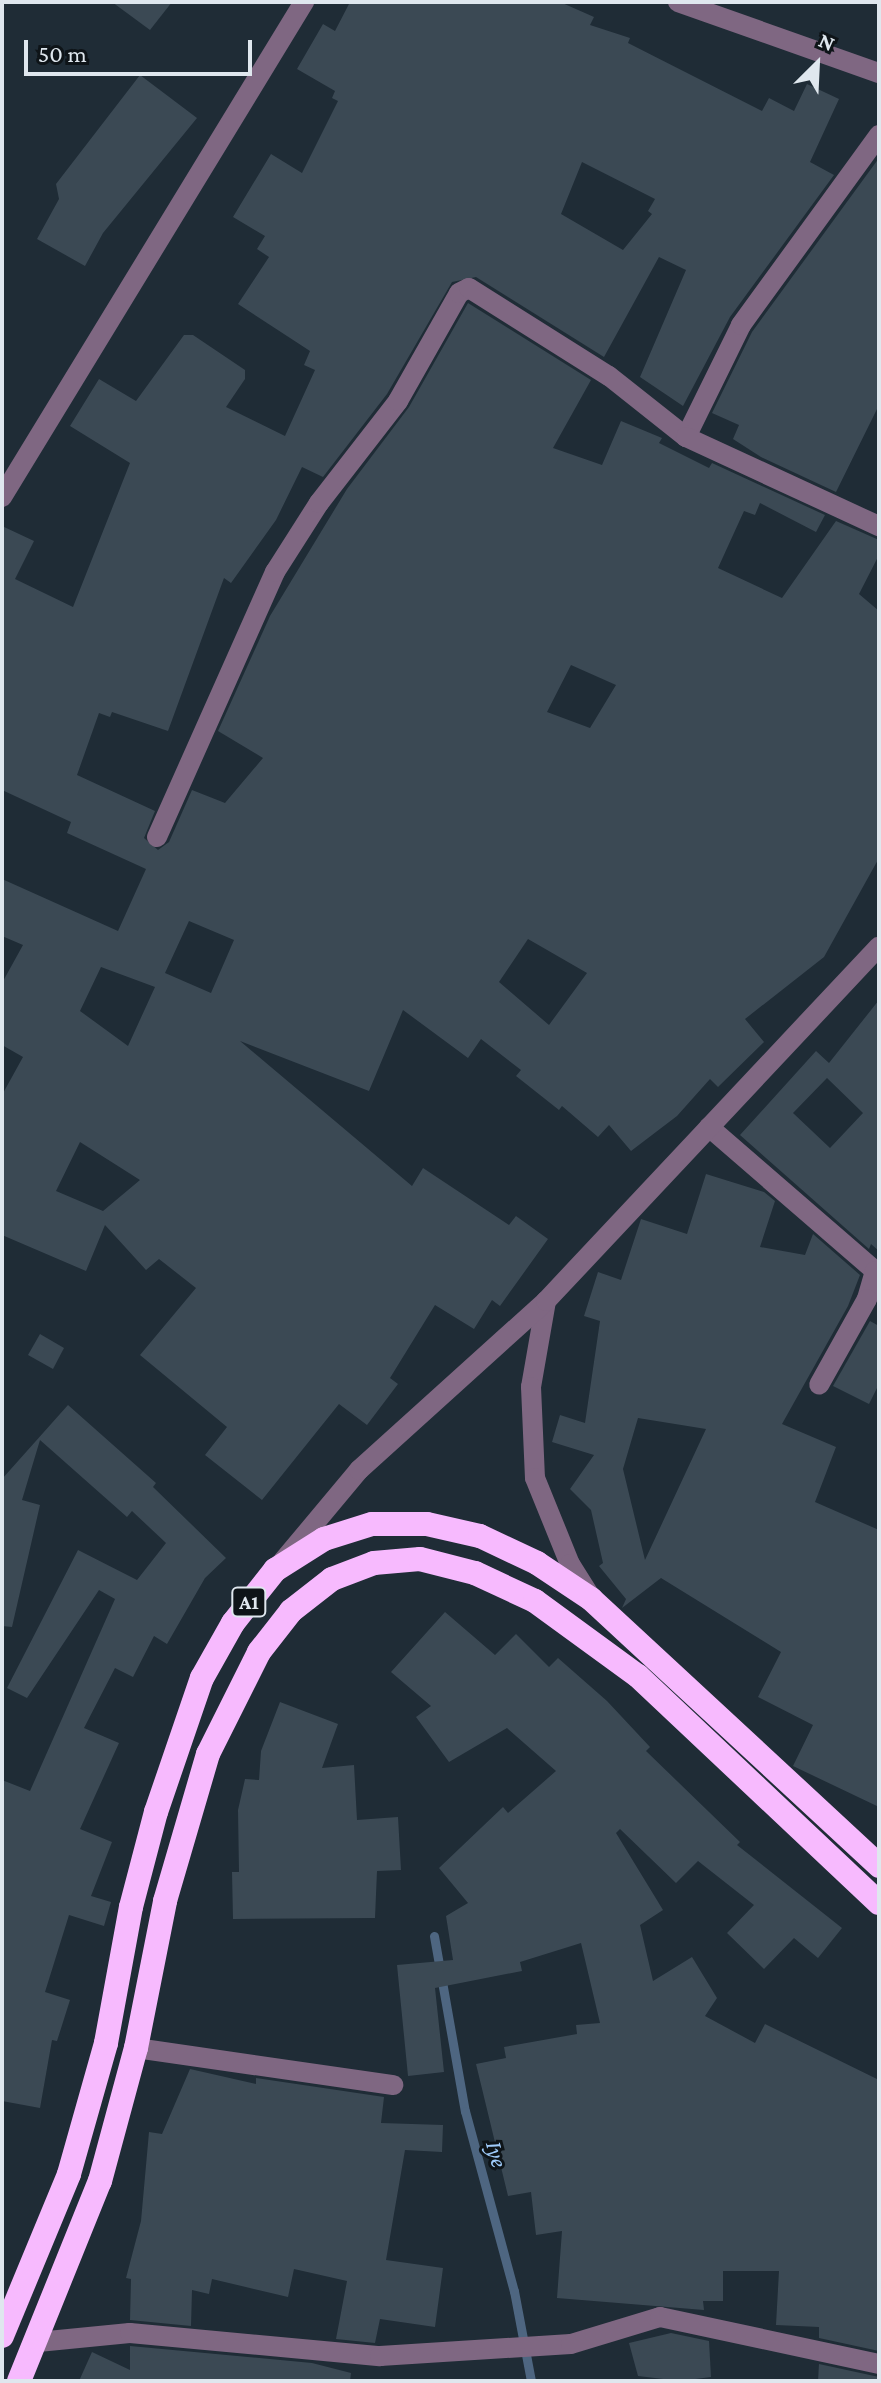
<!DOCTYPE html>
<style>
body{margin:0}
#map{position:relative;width:881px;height:2383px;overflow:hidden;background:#1f2c36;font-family:"Crimson Pro",serif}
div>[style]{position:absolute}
.stream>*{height:9px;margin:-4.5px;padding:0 4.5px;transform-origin:4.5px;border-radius:4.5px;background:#4e6681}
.building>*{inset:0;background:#3b4954}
.minor>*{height:20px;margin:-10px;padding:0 10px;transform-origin:10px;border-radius:10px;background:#7f6782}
.highway>*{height:24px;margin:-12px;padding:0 12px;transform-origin:12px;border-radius:12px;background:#f7bafe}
span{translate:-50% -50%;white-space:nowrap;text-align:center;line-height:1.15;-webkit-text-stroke:6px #0e1418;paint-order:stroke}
.shield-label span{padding:2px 6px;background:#0e1418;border:2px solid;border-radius:6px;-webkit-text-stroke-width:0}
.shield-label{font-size:20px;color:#dfe7ee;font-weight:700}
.water-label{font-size:24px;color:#9fcbfa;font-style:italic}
.frame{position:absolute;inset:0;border:4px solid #dfe7ee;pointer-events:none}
.north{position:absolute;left:777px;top:24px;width:80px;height:80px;-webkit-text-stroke:6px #0e1418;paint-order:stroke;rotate:24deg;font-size:22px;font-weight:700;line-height:32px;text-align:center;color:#dfe7ee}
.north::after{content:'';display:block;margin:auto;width:28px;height:36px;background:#dfe7ee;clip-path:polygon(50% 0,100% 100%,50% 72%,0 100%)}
.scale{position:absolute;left:24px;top:40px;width:228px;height:36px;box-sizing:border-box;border:4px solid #dfe7ee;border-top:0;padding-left:10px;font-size:24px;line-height:28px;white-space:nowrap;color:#dfe7ee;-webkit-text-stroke:6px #0e1418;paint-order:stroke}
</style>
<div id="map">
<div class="stream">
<div style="left:434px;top:1936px;width:178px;rotate:80deg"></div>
<div style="left:465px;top:2111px;width:187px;rotate:74.8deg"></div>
<div style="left:514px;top:2291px;width:92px;rotate:79.3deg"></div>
</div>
<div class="building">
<div style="clip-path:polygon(112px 2px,172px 2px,150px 30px)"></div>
<div style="clip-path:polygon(evenodd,350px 2px,560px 2px,594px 17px,590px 25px,630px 38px,628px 43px,762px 111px,769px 98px,794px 111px,807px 84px,839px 99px,810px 162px,834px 175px,730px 317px,683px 406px,640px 377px,686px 270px,659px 257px,604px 357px,476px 277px,452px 282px,387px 394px,323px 477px,302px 467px,276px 520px,231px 583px,224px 578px,168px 731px,112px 712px,110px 717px,99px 713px,77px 775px,155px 811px,144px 838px,158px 850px,169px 842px,192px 790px,225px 803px,263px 758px,218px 731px,270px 616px,347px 489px,409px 407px,468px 303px,591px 380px,553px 448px,602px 465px,621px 421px,662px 438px,659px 443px,709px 468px,712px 463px,825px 515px,816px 532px,760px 503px,755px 515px,744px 511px,718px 568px,782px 598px,836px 521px,879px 540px,879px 555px,859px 594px,879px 611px,879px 858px,824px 957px,745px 1019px,764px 1042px,718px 1087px,710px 1079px,677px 1116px,631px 1151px,609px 1125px,598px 1137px,562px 1106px,559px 1110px,516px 1076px,521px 1070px,481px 1039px,468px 1058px,403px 1010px,369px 1091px,240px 1041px,412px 1186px,423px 1168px,509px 1225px,516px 1216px,548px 1239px,500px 1306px,492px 1300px,474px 1329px,435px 1305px,390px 1378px,398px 1384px,367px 1425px,339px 1404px,262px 1500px,205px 1455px,227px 1427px,140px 1355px,196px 1288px,159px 1259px,146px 1270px,105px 1225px,86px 1271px,2px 1235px,2px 1095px,23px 1057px,2px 1045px,2px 983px,23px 945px,2px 936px,2px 879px,118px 931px,146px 869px,67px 833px,71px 822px,2px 790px,2px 526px,34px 541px,15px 579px,73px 607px,130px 463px,70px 426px,99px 379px,136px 401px,184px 335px,193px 335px,245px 370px,245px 379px,226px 407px,285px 436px,315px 370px,304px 365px,310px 351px,238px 304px,269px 257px,257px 249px,265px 236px,233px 217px,271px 154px,302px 173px,338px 101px,332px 98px,335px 91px,297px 69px,323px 24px,335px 31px,350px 2px,582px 162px,655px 199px,648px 211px,652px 214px,623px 250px,561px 214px,582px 162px,350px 2px,571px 665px,616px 685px,590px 728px,547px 712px,571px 665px,350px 2px,189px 921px,234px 940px,211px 993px,165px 973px,189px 921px,350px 2px,528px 939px,587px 973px,549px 1025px,499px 982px,528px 939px,350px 2px,101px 967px,155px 987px,128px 1046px,80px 1011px,101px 967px,350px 2px,80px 1142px,140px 1180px,103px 1211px,56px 1191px,80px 1142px)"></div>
<div style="clip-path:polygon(140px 75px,197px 118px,103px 233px,85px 266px,37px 239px,59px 199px,56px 184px)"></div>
<div style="clip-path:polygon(879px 158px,879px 405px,836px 492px,761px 457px,733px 439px,739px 425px,712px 413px,752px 332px)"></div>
<div style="clip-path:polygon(evenodd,879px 1000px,879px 1251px,871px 1244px,869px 1249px,740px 1135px,816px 1051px,829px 1063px,879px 1000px,827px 1078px,863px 1113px,830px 1148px,793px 1113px,827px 1078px)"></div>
<div style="clip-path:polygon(evenodd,706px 1174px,764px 1192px,775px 1201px,760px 1247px,805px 1255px,813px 1234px,860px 1275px,848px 1306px,782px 1424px,836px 1447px,815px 1502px,879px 1530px,879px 1807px,793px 1766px,813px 1725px,758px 1697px,781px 1652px,661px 1578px,622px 1608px,626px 1599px,599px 1566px,603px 1563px,591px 1510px,570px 1489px,594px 1455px,552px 1442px,560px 1415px,585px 1423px,600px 1321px,584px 1316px,598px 1272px,621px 1280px,641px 1219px,687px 1234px,706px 1174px,638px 1418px,706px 1429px,645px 1560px,623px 1469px,638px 1418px)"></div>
<div style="clip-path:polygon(870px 1321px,879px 1326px,879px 1384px,869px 1404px,833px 1386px)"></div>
<div style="clip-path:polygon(40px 1334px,64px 1348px,53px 1369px,28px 1355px)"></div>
<div style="clip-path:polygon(68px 1405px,156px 1483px,153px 1487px,226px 1558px,205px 1578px,167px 1644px,154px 1636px,133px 1677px,115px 1668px,84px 1728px,119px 1743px,80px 1829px,112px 1842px,91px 1896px,111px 1902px,104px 1926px,69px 1915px,45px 1992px,70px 2000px,57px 2041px,52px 2040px,40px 2108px,2px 2101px,2px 1780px,30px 1791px,115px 1599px,99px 1590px,27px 1698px,7px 1688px,78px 1550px,137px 1580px,166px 1543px,132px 1511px,127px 1517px,40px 1440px,22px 1500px,40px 1505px,12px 1627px,2px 1626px,2px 1479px)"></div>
<div style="clip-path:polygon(445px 1612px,495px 1655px,516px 1634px,549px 1667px,558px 1658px,607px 1701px,650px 1747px,646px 1751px,740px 1842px,737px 1845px,842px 1928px,818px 1958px,794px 1938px,764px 1969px,727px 1933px,754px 1905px,698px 1861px,676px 1883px,620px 1829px,616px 1833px,663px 1910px,640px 1925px,653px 1981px,692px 1957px,717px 1998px,705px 2016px,755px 2043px,765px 2024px,879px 2080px,879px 2351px,819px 2338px,819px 2327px,776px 2325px,779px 2271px,723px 2271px,723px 2301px,703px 2301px,704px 2310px,557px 2298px,562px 2231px,536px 2235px,531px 2192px,508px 2196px,476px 2064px,506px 2058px,504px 2047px,577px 2034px,576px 2025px,600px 2023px,581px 1943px,520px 1962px,522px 1971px,435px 1988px,444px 2072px,408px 2076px,397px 1965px,453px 1960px,446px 1916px,468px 1903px,439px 1868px,503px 1807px,508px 1813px,556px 1771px,507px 1728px,449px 1762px,416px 1717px,431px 1706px,391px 1672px)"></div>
<div style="clip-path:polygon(280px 1702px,338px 1724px,322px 1768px,354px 1765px,357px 1820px,398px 1817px,401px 1870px,377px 1871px,375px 1918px,233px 1919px,232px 1872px,239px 1872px,238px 1810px,245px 1779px,259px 1780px,261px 1751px)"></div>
<div style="clip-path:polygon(190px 2069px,256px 2084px,256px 2078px,384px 2097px,381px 2123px,443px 2125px,442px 2152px,405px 2150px,386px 2260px,443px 2268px,435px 2327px,380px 2319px,375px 2343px,336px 2339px,347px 2281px,294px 2269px,288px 2297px,212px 2279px,209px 2294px,192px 2290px,191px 2326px,130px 2320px,131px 2279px,126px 2278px,141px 2221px,149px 2132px,162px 2134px)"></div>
<div style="clip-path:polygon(671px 2333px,709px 2341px,711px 2377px,680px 2381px,638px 2376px,629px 2343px)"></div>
<div style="clip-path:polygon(130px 2346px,312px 2363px,351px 2373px,350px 2381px,79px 2381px,92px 2352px,130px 2370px)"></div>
<div style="clip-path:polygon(819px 2364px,879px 2377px,879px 2381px,818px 2381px)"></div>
</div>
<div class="minor">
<div style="left:678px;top:2px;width:213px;rotate:19.5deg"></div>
<div style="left:686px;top:437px;width:125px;rotate:-63.8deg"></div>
<div style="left:741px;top:325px;width:235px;rotate:-54deg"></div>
<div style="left:2px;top:497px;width:580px;rotate:-58.61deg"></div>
<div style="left:157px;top:837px;width:290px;rotate:-66deg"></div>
<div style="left:275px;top:572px;width:82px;rotate:-57.5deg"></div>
<div style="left:319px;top:503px;width:129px;rotate:-52.2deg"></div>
<div style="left:398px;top:401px;width:124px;rotate:-60.5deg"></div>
<div style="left:459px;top:293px;width:11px;rotate:-27deg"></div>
<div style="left:469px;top:288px;width:165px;rotate:32.2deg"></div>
<div style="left:609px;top:376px;width:98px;rotate:38.4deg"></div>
<div style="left:686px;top:437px;width:213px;rotate:24.8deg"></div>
<div style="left:709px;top:1127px;width:220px;rotate:40.9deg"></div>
<div style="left:875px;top:1271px;width:29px;rotate:106deg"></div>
<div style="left:867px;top:1299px;width:98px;rotate:119.2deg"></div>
<div style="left:546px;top:1301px;width:87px;rotate:99.9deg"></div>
<div style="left:531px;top:1387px;width:91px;rotate:87.5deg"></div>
<div style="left:535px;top:1478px;width:93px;rotate:67.9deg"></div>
<div style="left:570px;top:1564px;width:40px;rotate:58deg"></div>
<div style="left:283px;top:1561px;width:119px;rotate:-50.1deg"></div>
<div style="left:359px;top:1470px;width:252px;rotate:-42.1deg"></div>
<div style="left:546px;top:1301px;width:486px;rotate:-46.8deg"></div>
<div style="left:136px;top:2048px;width:260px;rotate:8.2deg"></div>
<div style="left:38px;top:2342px;width:92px;rotate:-5.6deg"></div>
<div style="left:130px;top:2333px;width:251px;rotate:5.3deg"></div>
<div style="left:380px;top:2356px;width:191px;rotate:-3.6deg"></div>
<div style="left:571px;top:2344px;width:93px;rotate:-16.9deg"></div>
<div style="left:660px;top:2317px;width:224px;rotate:12.1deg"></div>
</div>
<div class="highway">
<div style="left:2px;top:2336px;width:175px;rotate:-67.5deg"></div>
<div style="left:69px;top:2174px;width:136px;rotate:-74.2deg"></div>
<div style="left:106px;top:2043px;width:138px;rotate:-79.6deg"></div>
<div style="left:131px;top:1907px;width:98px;rotate:-75.3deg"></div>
<div style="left:156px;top:1812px;width:142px;rotate:-71.1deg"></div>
<div style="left:202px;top:1678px;width:63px;rotate:-60.6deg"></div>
<div style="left:233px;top:1623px;width:68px;rotate:-51.6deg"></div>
<div style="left:275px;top:1570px;width:58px;rotate:-32.3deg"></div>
<div style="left:324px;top:1539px;width:50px;rotate:-17.4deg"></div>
<div style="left:372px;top:1524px;width:55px"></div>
<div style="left:427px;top:1524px;width:54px;rotate:12.8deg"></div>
<div style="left:480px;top:1536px;width:63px;rotate:25.3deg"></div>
<div style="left:537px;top:1563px;width:65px;rotate:33.7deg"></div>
<div style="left:591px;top:1599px;width:393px;rotate:42.8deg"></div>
<div style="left:19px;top:2381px;width:216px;rotate:-68deg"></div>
<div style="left:100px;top:2181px;width:138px;rotate:-74.9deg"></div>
<div style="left:136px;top:2048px;width:150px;rotate:-78.8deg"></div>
<div style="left:165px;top:1901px;width:153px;rotate:-73.7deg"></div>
<div style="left:208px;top:1754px;width:114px;rotate:-63.4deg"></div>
<div style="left:259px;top:1652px;width:52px;rotate:-52deg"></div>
<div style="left:291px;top:1611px;width:52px;rotate:-38deg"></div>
<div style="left:332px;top:1579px;width:45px;rotate:-20.9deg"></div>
<div style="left:374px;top:1563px;width:46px;rotate:-5deg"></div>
<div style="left:420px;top:1559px;width:57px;rotate:14.3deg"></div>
<div style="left:475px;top:1573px;width:66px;rotate:25deg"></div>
<div style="left:535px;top:1601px;width:127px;rotate:36.1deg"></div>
<div style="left:638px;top:1676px;width:331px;rotate:43.3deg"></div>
</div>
<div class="shield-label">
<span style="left:249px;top:1602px">A1</span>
</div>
<div class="water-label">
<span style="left:497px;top:2154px;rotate:75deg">Iye</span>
</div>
<div class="frame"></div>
<div class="north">N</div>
<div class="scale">50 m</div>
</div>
